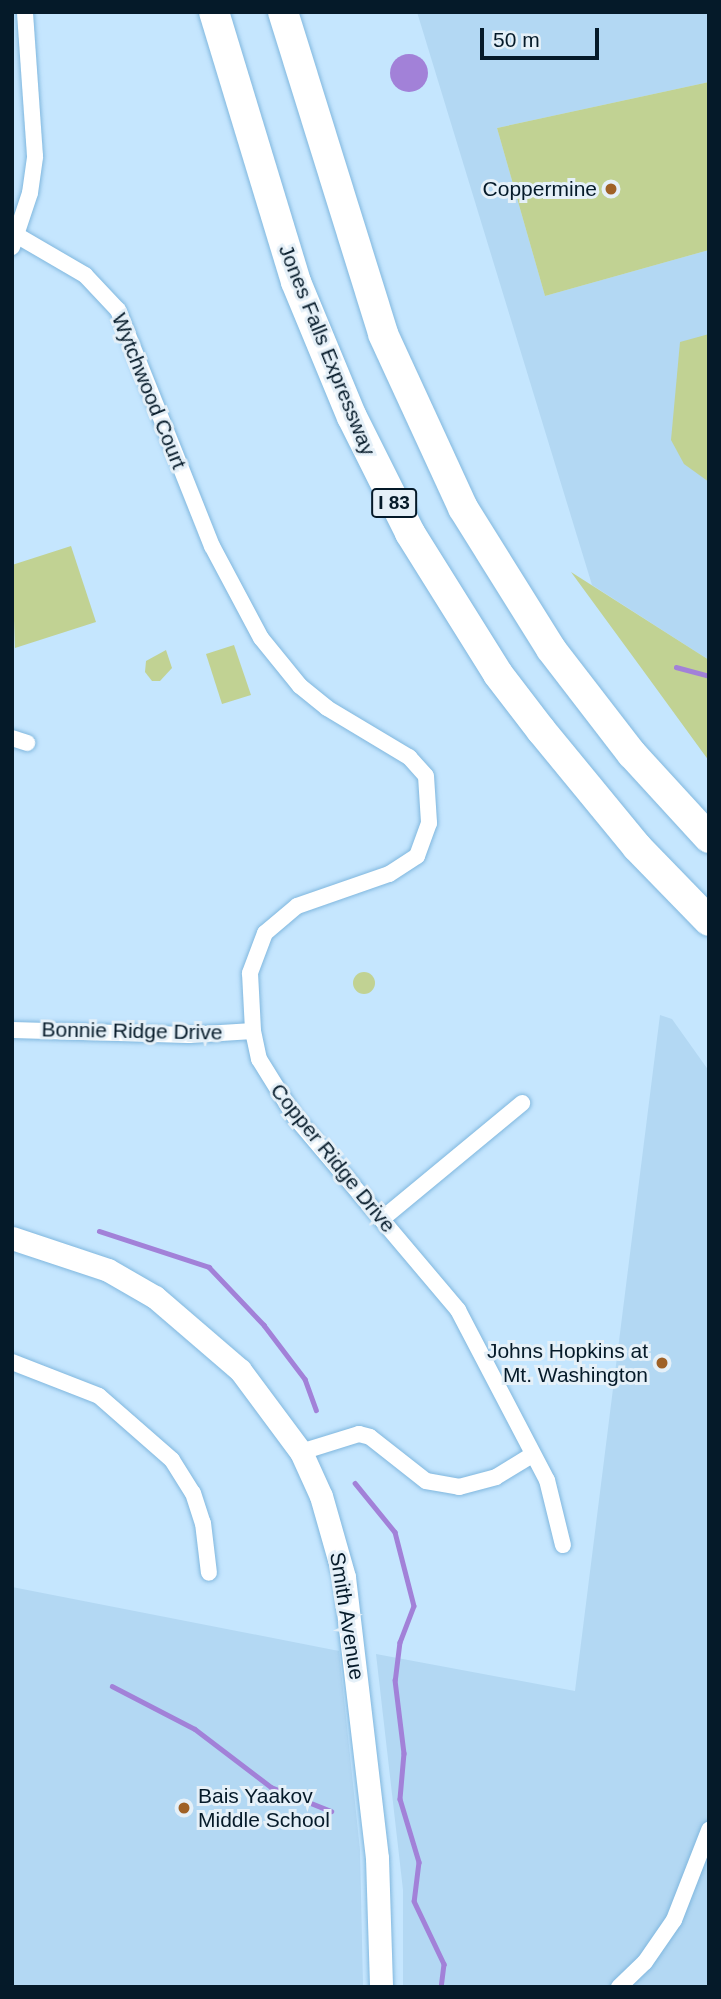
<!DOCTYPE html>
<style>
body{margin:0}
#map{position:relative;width:721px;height:1999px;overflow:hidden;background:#c5e6fe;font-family:Arial,sans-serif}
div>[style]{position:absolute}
.built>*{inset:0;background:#b3d8f3}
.green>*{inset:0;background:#c1d293}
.round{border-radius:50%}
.water>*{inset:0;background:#a281d8}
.stream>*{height:4.5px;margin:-2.25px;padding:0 2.25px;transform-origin:2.25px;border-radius:2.25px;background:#a281d8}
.roads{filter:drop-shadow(0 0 2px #80b7de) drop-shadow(0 0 2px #80b7de)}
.street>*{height:16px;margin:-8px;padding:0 8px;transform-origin:8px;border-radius:8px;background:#fff}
.secondary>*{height:23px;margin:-11.5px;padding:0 11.5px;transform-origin:11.5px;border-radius:11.5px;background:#fff}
.highway>*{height:30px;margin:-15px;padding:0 15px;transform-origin:15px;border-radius:15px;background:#fff}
.dots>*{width:19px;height:19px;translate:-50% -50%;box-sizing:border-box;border:4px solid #e5f0f8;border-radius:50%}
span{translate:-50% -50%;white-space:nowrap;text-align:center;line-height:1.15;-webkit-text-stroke:6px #e5f0f8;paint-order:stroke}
.shield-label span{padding:2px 5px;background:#e5f0f8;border:2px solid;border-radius:5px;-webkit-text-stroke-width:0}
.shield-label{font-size:19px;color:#051a29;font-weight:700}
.poi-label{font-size:21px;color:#051a29}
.right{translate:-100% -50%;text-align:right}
.left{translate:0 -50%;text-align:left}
.street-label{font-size:21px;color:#051a29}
.frame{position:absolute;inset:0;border:14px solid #051a29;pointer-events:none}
.scale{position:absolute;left:480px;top:28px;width:119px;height:32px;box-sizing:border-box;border:4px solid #051a29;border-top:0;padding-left:9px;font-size:21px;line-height:24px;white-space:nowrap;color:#051a29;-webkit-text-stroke:5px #e5f0f8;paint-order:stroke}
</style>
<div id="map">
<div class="built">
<div style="clip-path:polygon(417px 12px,709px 12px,709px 82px,497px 128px,545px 296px,709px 250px,709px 660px,592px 585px)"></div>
<div style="clip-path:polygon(660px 1015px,672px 1019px,709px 1071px,709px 1987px,403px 1987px,403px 1890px,376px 1654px,575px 1691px)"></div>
<div style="clip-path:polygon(12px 1587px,339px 1651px,360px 1850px,363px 1987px,12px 1987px)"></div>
</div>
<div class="green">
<div style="clip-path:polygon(709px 82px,709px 250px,545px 296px,497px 128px)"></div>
<div style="clip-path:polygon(709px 334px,709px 482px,684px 464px,671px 440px,680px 342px)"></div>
<div style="clip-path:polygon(71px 546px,96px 622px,15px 648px,12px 565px)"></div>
<div style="clip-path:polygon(571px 572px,709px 660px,709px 761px,642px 669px)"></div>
<div style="clip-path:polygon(234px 645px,251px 695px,222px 704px,206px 654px)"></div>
<div style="clip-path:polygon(166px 650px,172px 668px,160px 681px,152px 681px,145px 672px,146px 661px)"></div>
<div class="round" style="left:353px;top:972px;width:22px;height:22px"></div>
</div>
<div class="water">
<div class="round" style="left:390px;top:54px;width:38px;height:38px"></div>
</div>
<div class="stream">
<div style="left:676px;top:667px;width:34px;rotate:15deg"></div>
<div style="left:99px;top:1231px;width:116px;rotate:18.1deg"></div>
<div style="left:209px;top:1267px;width:80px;rotate:46.5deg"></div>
<div style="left:264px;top:1325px;width:68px;rotate:52.8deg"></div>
<div style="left:305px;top:1379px;width:33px;rotate:70deg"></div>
<div style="left:355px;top:1483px;width:63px;rotate:50.8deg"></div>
<div style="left:395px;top:1532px;width:76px;rotate:75.6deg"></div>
<div style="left:414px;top:1606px;width:39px;rotate:111deg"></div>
<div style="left:400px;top:1642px;width:38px;rotate:97deg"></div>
<div style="left:395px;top:1680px;width:74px;rotate:83deg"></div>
<div style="left:404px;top:1753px;width:46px;rotate:95deg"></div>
<div style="left:400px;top:1799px;width:66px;rotate:73.2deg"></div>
<div style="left:419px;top:1862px;width:39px;rotate:97deg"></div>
<div style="left:414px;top:1901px;width:70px;rotate:64.5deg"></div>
<div style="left:444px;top:1964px;width:23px;rotate:97deg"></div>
<div style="left:112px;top:1686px;width:93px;rotate:27.4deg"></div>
<div style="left:195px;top:1729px;width:96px;rotate:37.3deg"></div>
<div style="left:271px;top:1787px;width:65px;rotate:21.8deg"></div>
</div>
<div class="roads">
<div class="street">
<div style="left:18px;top:236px;width:78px;rotate:30.2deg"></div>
<div style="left:85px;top:275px;width:48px;rotate:46.7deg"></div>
<div style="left:118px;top:310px;width:254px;rotate:68.3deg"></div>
<div style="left:212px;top:546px;width:104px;rotate:62deg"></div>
<div style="left:261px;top:638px;width:62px;rotate:50.9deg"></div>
<div style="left:300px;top:686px;width:35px;rotate:39deg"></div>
<div style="left:327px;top:708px;width:96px;rotate:30.9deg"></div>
<div style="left:409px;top:757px;width:25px;rotate:48deg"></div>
<div style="left:426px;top:776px;width:47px;rotate:86.3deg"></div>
<div style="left:429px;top:823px;width:35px;rotate:110deg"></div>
<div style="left:417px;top:856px;width:33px;rotate:147deg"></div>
<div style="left:389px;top:874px;width:97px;rotate:160.8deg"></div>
<div style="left:297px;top:906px;width:42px;rotate:139.8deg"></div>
<div style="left:265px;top:933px;width:43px;rotate:110.6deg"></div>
<div style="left:250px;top:973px;width:58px;rotate:87deg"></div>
<div style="left:253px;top:1031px;width:29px;rotate:78deg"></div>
<div style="left:259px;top:1059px;width:68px;rotate:58.2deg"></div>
<div style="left:295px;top:1117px;width:253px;rotate:49.8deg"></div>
<div style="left:458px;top:1310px;width:192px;rotate:62.4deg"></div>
<div style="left:547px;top:1480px;width:67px;rotate:76.2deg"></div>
<div style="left:12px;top:247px;width:57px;rotate:-71.6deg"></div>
<div style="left:30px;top:193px;width:37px;rotate:-82deg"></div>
<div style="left:35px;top:156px;width:144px;rotate:-94deg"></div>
<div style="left:12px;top:738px;width:16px;rotate:18deg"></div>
<div style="left:12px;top:1030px;width:177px;rotate:1.6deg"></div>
<div style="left:189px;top:1035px;width:64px;rotate:-3.6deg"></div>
<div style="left:382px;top:1219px;width:182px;rotate:-39.6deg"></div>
<div style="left:12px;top:1362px;width:93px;rotate:21.3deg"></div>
<div style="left:99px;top:1396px;width:97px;rotate:41.2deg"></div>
<div style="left:172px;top:1460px;width:39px;rotate:58deg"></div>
<div style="left:193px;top:1493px;width:32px;rotate:72deg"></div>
<div style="left:203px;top:1523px;width:50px;rotate:83.2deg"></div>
<div style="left:301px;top:1452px;width:61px;rotate:-17.2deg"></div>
<div style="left:359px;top:1434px;width:11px;rotate:15deg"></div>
<div style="left:370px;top:1437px;width:71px;rotate:38.2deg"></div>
<div style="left:426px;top:1481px;width:34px;rotate:10deg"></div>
<div style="left:459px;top:1487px;width:38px;rotate:-15deg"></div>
<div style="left:496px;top:1477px;width:42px;rotate:-31.4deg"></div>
<div style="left:619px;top:1987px;width:36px;rotate:-44deg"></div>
<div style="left:645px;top:1962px;width:51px;rotate:-55.4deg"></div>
<div style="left:674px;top:1920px;width:97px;rotate:-68.7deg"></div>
</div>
<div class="secondary">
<div style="left:12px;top:1238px;width:101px;rotate:18.4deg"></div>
<div style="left:108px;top:1270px;width:54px;rotate:29.9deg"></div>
<div style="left:155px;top:1297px;width:112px;rotate:40.7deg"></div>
<div style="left:240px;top:1370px;width:102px;rotate:53.4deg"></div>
<div style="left:301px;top:1452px;width:48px;rotate:65.6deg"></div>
<div style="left:321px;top:1496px;width:84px;rotate:74.1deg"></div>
<div style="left:344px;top:1577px;width:283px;rotate:83.3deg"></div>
<div style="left:377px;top:1858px;width:129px;rotate:88.2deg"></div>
</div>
<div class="highway">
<div style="left:214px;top:12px;width:282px;rotate:73.1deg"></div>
<div style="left:296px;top:282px;width:146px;rotate:67.5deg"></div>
<div style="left:352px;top:417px;width:130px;rotate:63.4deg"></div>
<div style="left:410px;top:533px;width:166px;rotate:58deg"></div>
<div style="left:498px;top:674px;width:71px;rotate:52.5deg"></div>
<div style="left:541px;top:730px;width:151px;rotate:50.6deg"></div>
<div style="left:637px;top:847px;width:103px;rotate:45.8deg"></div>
<div style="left:283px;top:12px;width:337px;rotate:72.7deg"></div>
<div style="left:383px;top:334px;width:192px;rotate:65.3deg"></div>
<div style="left:463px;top:508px;width:166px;rotate:58deg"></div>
<div style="left:551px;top:649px;width:133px;rotate:52.4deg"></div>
<div style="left:632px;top:754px;width:114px;rotate:47.5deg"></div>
</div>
</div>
<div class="dots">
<div style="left:611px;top:189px;background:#9f6126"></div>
<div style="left:662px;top:1363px;background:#9f6126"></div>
<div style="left:184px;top:1808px;background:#9f6126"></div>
</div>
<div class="shield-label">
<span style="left:394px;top:503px">I 83</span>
</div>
<div class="poi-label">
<span class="right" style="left:597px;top:189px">Coppermine</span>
<span class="right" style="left:648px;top:1363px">Johns Hopkins at<br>Mt. Washington</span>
<span class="left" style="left:198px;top:1808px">Bais Yaakov<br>Middle School</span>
</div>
<div class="street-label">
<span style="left:327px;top:350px;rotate:68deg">Jones Falls Expressway</span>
<span style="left:149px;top:391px;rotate:68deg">Wytchwood Court</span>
<span style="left:132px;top:1031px;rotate:1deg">Bonnie Ridge Drive</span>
<span style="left:333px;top:1158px;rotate:51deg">Copper Ridge Drive</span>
<span style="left:347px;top:1616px;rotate:81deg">Smith Avenue</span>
</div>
<div class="frame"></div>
<div class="scale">50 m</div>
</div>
